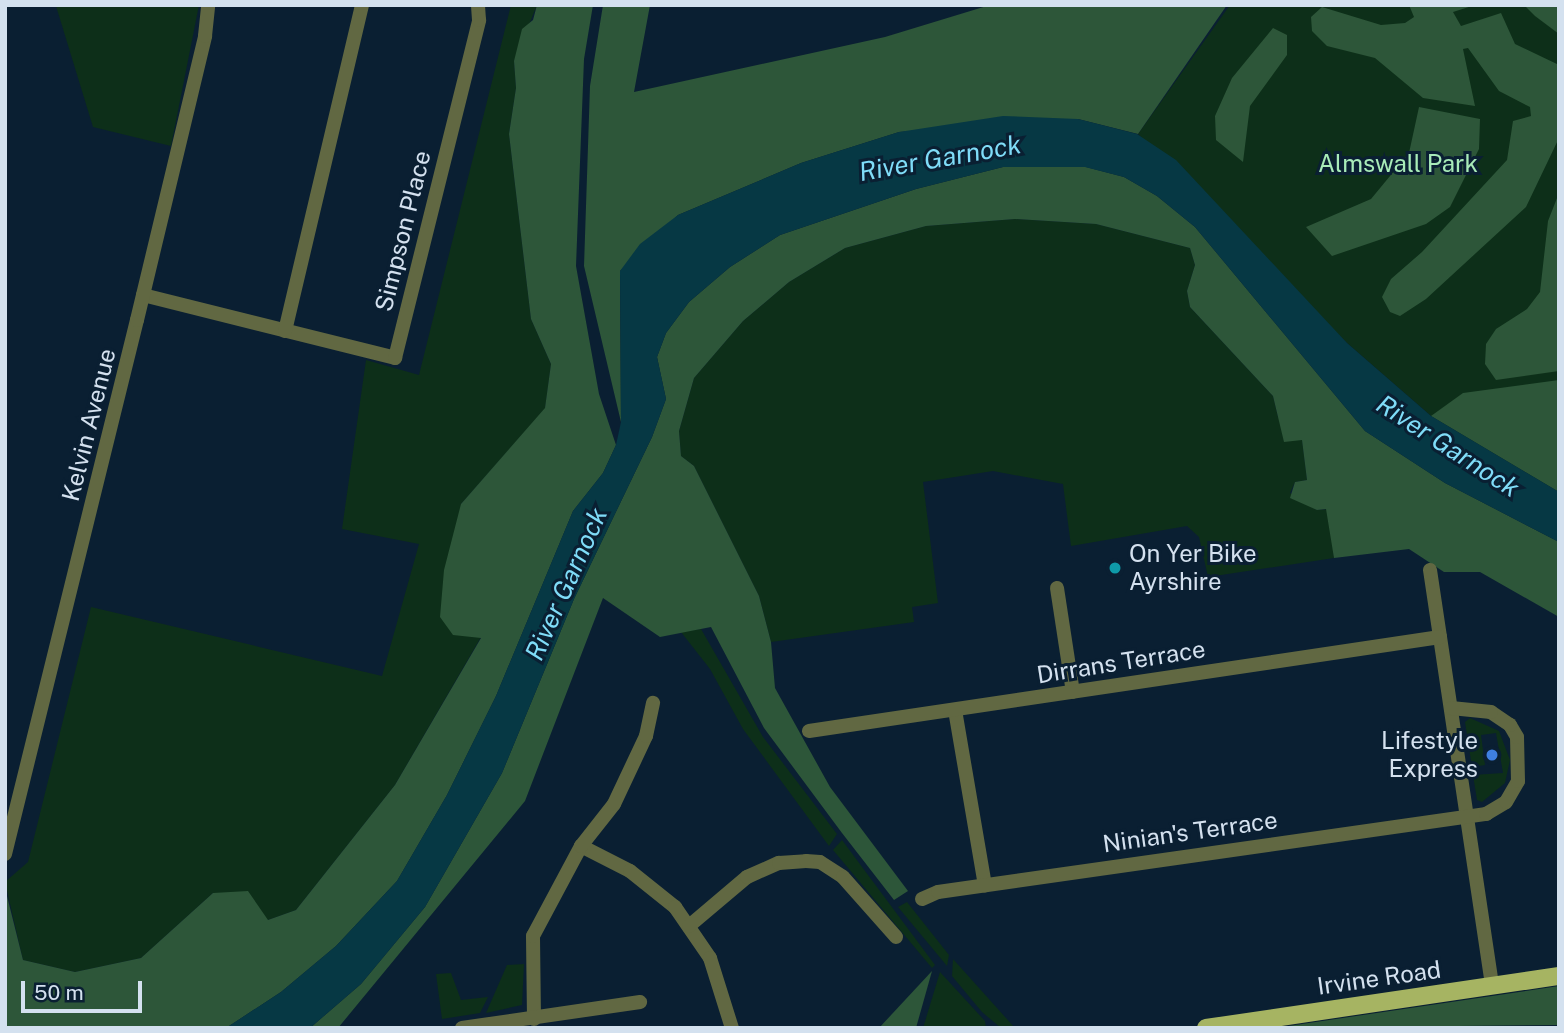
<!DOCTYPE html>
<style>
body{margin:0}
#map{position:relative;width:1564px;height:1033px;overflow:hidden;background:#0a1f32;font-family:"Public Sans",sans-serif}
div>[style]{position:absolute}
.green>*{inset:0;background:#0d2f19}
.forest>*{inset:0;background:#2d5639}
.water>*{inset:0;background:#063844}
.minor>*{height:14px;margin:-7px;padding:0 7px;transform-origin:7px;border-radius:7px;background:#616842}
.primary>*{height:18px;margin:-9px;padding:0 9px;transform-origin:9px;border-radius:9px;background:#a6b462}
.dots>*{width:19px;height:19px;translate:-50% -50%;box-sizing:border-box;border:4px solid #0a1f32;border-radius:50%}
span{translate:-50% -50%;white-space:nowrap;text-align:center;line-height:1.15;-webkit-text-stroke:6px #0a1f32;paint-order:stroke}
.park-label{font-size:24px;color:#a8ebb8}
.street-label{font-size:24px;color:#d4e1ef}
.poi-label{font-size:24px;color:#d4e1ef}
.left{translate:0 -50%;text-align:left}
.right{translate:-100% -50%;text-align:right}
.water-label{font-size:26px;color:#7fdcf8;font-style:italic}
.frame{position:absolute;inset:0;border:7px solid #d4e1ef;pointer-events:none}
.scale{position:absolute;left:21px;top:981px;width:121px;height:32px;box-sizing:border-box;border:4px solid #d4e1ef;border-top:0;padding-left:9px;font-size:21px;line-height:24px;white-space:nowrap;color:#d4e1ef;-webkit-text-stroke:5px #0a1f32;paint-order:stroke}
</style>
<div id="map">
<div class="green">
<div style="clip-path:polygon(199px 5px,171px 146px,93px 127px,56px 6px)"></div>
<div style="clip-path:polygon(511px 5px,537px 5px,514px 61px,516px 88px,509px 134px,531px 319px,551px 364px,545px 409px,461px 504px,481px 637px,395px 785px,296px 910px,268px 920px,213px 893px,141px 958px,75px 972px,23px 960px,5px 882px,28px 862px,91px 607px,382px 676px,419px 544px,342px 529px,366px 360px,419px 375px)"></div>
<div style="clip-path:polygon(1230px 5px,1559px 5px,1559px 492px,1431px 416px,1347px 343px,1138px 134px)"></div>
<div style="clip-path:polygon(1015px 219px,1096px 224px,1190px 248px,1195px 265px,1187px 291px,1190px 307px,1273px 396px,1278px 417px,1302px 439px,1307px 480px,1295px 482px,1290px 493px,1317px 510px,1330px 509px,1334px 558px,1208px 577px,1199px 537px,1187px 526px,1071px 546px,1063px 484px,993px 471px,923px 482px,938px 603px,912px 607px,914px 622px,771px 642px,759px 596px,694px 466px,681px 456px,679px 431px,694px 378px,743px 321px,789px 282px,845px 248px,926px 226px)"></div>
<div style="clip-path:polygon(701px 629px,763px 737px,837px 834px,829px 846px,743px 729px,710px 669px,681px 632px)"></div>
<div style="clip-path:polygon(1470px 718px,1499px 731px,1510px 760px,1505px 783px,1482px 802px,1477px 800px,1473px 775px,1503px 773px,1496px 733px,1481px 735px,1485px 765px,1472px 767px,1465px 722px)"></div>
<div style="clip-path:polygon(842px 840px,935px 965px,932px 968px,833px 850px)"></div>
<div style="clip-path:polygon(907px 902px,949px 955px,947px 966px,898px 907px)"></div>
<div style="clip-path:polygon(953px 959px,1015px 1028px,1001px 1028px,982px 1012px,952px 976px)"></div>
<div style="clip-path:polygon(524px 964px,522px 1005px,486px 1013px,507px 965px)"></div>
<div style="clip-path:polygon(940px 972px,985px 1021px,986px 1028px,923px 1028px)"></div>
<div style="clip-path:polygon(451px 973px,461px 1000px,488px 997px,480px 1013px,442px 1019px,436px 974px)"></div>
</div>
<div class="forest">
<div style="clip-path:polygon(537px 5px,593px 5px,584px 59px,576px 266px,599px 394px,616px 445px,603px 473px,573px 511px,496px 696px,447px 795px,397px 881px,336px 946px,281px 992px,226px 1028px,5px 1028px,5px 888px,23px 960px,75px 972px,141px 958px,213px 893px,248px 891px,268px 920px,296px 910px,395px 785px,481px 638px,453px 635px,440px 617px,444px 570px,461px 504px,545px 408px,551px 364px,531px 319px,509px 134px,516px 88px,514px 61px,522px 29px,533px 20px)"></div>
<div style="clip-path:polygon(603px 5px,650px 5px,634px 92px,885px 37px,990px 5px,1227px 5px,1138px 134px,1078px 119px,899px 132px,801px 163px,678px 215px,620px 271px,621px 422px,584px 266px,590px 86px)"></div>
<div style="clip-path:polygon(1409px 5px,1475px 5px,1453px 12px,1461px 26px,1501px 13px,1515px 44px,1559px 65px,1559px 138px,1526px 207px,1426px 299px,1400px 316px,1390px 312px,1382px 297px,1391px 279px,1422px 252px,1507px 160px,1513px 121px,1531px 116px,1530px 107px,1499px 91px,1468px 48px,1463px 49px,1475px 106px,1423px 98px,1375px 58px,1327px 46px,1312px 31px,1311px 17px,1322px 7px,1381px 25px,1405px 23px,1414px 17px)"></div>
<div style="clip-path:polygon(1524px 5px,1559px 5px,1559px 34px,1535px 16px)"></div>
<div style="clip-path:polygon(1273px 28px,1287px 35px,1287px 55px,1250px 106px,1243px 162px,1216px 140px,1215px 116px,1232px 78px)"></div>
<div style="clip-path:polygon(1419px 107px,1480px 119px,1479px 149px,1450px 207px,1426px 224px,1332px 256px,1306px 227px,1371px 199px,1409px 153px)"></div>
<div style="clip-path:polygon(1046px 165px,1086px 167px,1124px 177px,1157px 196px,1195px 227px,1365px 431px,1445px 483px,1559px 542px,1559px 617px,1480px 572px,1444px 572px,1409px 549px,1334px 558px,1326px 509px,1317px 510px,1290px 498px,1295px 482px,1307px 480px,1302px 440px,1284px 442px,1273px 396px,1190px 307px,1187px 291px,1195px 265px,1190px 248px,1096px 224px,1015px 219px,926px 226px,845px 248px,789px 282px,743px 321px,694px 378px,679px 431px,681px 456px,694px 466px,759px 596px,771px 642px,775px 688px,830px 787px,908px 891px,894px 900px,842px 833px,764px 728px,711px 627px,660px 637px,603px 598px,525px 801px,338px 1028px,310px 1028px,361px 984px,425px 907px,502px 773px,574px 599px,652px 437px,666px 399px,657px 357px,666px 333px,689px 302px,730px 267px,780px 235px,916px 189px,1003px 167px)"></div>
<div style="clip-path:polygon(1559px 193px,1559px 371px,1496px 380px,1485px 364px,1486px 344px,1496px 329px,1527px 309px,1540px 292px,1548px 221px)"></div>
<div style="clip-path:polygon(1559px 380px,1559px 492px,1431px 416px,1463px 393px)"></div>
<div style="clip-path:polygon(932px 971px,916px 1028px,879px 1028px)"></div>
<div style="clip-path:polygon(1559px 986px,1559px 1025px,1275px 1028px)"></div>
</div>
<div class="water">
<div style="clip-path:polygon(1003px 116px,1078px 119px,1137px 134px,1176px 160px,1347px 343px,1431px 416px,1559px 492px,1559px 542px,1445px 483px,1365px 431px,1195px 227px,1157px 196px,1124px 177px,1085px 167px,1003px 167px,916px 189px,780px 235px,730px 267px,689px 302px,666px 333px,657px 357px,666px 399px,652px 437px,574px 599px,502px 773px,425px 907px,361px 984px,310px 1028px,226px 1028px,281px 992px,336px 946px,397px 881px,447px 795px,496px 696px,573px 511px,603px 473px,616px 445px,621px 422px,620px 271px,640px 244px,678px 215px,801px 163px,899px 132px)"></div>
</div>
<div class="minor">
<div style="left:143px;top:295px;width:260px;rotate:14deg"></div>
<div style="left:395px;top:358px;width:348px;rotate:-76deg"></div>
<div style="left:479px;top:20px;width:15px;rotate:-94deg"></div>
<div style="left:285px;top:331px;width:335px;rotate:-76.7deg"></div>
<div style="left:1430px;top:570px;width:421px;rotate:81.5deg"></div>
<div style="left:1057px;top:588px;width:105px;rotate:81.3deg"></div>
<div style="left:955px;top:710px;width:178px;rotate:80.3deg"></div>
<div style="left:809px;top:731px;width:638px;rotate:-8.47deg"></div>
<div style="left:581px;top:846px;width:55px;rotate:27deg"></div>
<div style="left:630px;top:871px;width:58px;rotate:38.7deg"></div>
<div style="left:675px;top:907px;width:62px;rotate:55.5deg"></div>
<div style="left:710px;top:958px;width:73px;rotate:72.6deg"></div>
<div style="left:5px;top:854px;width:550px;rotate:-76.12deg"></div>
<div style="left:137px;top:320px;width:292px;rotate:-76.5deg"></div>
<div style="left:205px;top:36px;width:31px;rotate:-84deg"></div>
<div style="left:922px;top:899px;width:17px;rotate:-24deg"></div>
<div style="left:938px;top:892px;width:554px;rotate:-8.1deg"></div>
<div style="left:1486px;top:814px;width:23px;rotate:-31deg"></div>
<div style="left:1506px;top:802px;width:24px;rotate:-60deg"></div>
<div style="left:1518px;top:781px;width:44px;rotate:-91.3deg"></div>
<div style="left:1517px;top:737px;width:14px;rotate:-120deg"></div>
<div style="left:1510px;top:725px;width:23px;rotate:-146deg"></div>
<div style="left:1491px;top:712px;width:40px;rotate:-174.3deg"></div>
<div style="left:689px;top:926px;width:76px;rotate:-40.2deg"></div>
<div style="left:747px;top:877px;width:35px;rotate:-24deg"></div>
<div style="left:779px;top:863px;width:27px;rotate:-4deg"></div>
<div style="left:806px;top:861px;width:14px;rotate:4deg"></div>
<div style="left:820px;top:862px;width:27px;rotate:33deg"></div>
<div style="left:843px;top:877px;width:80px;rotate:48.5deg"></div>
<div style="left:534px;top:1019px;width:83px;rotate:-90.7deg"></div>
<div style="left:533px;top:936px;width:102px;rotate:-61.9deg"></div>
<div style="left:581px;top:846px;width:53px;rotate:-51.8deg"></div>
<div style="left:614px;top:804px;width:75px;rotate:-64.8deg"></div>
<div style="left:646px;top:736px;width:34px;rotate:-78deg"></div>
<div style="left:462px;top:1028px;width:180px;rotate:-8.3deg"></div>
</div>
<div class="primary">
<div style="left:1206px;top:1028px;width:357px;rotate:-8.4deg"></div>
</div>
<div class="dots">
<div style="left:1115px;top:568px;background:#0f9aa8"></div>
<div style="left:1492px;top:755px;background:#3f7fe0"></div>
</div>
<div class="park-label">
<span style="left:1398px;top:164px">Almswall Park</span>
</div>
<div class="street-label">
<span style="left:403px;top:231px;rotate:-76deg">Simpson Place</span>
<span style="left:89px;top:425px;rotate:-76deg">Kelvin Avenue</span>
<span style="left:1121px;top:662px;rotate:-9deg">Dirrans Terrace</span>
<span style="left:1190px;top:832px;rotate:-8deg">Ninian's Terrace</span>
<span style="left:1379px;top:978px;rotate:-8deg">Irvine Road</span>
</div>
<div class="poi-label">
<span class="left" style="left:1129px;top:568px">On Yer Bike<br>Ayrshire</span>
<span class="right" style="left:1478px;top:755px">Lifestyle<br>Express</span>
</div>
<div class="water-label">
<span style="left:940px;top:158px;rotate:-10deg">River Garnock</span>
<span style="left:1448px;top:446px;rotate:33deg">River Garnock</span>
<span style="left:566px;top:584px;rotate:-66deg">River Garnock</span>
</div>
<div class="frame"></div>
<div class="scale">50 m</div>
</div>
